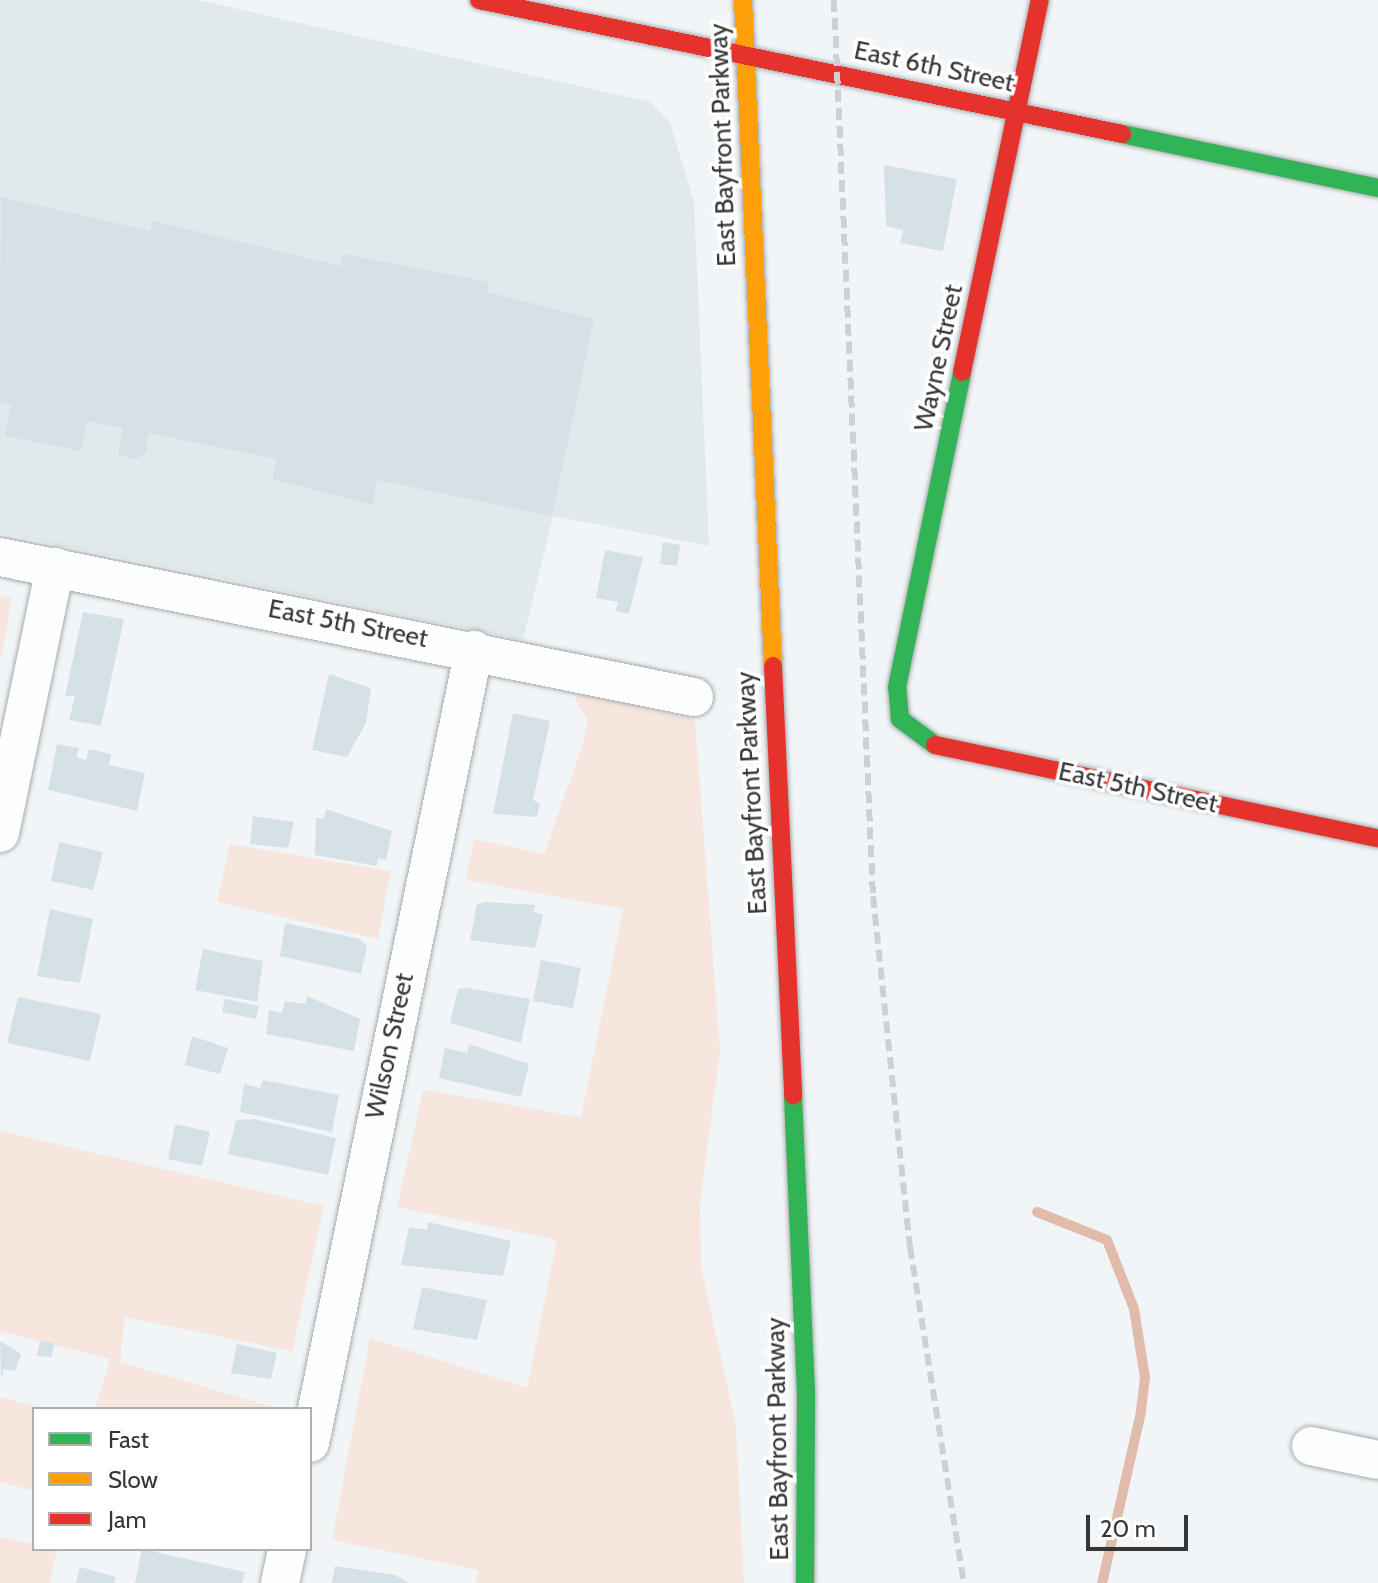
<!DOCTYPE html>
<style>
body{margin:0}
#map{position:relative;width:1378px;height:1583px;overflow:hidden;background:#f2f5f7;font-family:Cabin,sans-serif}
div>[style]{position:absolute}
.built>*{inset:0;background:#e0e9eb}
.green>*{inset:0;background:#f6e6de}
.stream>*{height:10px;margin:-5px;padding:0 5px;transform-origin:5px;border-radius:5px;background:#e2bcaa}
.building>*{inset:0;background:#d5e1e6}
.roads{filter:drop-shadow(0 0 2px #a8abac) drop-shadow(0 0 2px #a8abac)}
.street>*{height:38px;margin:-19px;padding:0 19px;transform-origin:19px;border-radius:19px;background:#fdfefe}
.fast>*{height:18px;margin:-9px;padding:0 9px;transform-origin:9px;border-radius:9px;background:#30b455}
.slow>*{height:18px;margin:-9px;padding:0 9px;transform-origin:9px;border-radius:9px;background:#ff9f0a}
.jam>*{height:18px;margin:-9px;padding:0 9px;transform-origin:9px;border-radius:9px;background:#e5322d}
.rail>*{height:6px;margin-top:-3px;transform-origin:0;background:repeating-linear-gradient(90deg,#cfd0d1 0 12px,transparent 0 18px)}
span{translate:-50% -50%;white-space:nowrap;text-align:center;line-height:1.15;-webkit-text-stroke:7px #fff;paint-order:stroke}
.street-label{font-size:26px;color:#343637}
.legend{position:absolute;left:32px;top:1407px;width:280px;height:144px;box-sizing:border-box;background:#fff;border:2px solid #aeafaf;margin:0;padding:10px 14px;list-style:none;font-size:24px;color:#343637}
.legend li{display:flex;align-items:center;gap:16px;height:40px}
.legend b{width:40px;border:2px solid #aeafaf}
.scale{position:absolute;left:1086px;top:1515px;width:102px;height:36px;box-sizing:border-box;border:4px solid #343637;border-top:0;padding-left:10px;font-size:24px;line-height:28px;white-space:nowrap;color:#343637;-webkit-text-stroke:6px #fff;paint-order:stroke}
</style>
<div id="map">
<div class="built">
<div style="clip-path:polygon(0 0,198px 0,650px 102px,670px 123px,694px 201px,709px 546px,553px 516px,523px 640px,0 533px)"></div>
</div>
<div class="green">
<div style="clip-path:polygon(0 596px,12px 598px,0 663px)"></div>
<div style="clip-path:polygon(581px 693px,695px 720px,720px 1050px,700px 1206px,701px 1267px,736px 1425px,744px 1583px,476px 1583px,478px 1570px,332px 1540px,370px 1338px,527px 1388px,557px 1240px,397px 1207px,423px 1090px,581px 1117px,623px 909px,466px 880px,474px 839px,544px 854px,582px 746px,588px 721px,575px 699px)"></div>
<div style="clip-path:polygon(230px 844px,391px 871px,378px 939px,217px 902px)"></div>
<div style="clip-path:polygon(0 1131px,324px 1206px,292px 1351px,125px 1317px,120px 1362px,279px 1409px,95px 1409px,110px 1359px,0 1331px)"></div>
<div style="clip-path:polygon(0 1397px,48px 1409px,34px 1409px,34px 1491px,0 1482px)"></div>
<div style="clip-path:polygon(0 1537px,57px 1549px,50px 1583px,0 1583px)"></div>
</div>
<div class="stream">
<div style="left:1037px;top:1212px;width:75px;rotate:21.8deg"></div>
<div style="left:1107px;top:1240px;width:74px;rotate:68.6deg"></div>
<div style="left:1134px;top:1309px;width:70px;rotate:80.9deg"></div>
<div style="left:1145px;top:1378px;width:34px;rotate:97deg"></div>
<div style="left:1141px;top:1412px;width:175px;rotate:102.8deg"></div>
</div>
<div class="building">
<div style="clip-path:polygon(884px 165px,957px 179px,943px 251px,900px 243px,903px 230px,886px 226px)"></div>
<div style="clip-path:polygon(1px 197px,150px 231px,153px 221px,340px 266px,343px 254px,489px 282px,487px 292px,594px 319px,552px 516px,377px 480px,373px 505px,273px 479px,277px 459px,149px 433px,146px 452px,136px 459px,118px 455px,123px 428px,87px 421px,81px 451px,5px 436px,11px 405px,0 403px)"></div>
<div style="clip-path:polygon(663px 542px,680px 545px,677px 566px,660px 564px)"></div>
<div style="clip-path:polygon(605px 550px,643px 557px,629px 614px,616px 611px,618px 602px,596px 598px)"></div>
<div style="clip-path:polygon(83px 612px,124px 619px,101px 726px,69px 720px,75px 696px,65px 696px)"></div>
<div style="clip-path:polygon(329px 674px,371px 688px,366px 723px,347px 757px,312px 750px)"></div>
<div style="clip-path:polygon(513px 713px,550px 721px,533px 800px,540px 803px,537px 817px,493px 814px)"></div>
<div style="clip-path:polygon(57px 744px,79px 748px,76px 757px,86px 760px,89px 749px,111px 754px,109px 765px,145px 773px,137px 811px,48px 790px)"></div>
<div style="clip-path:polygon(326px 809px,392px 831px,386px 860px,378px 858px,377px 866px,315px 855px,316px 817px,323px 819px)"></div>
<div style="clip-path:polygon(253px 816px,294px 822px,288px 848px,250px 844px)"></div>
<div style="clip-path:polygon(59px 842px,103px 852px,93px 890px,51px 881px)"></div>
<div style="clip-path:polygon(486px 902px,535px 905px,533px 912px,543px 915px,535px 948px,470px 940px,477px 904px)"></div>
<div style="clip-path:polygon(50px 909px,93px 919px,80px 983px,37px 976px)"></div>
<div style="clip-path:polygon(285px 923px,360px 939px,367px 946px,361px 974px,280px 956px)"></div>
<div style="clip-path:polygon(203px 949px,263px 961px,257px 1002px,195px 990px)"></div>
<div style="clip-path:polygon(541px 960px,581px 968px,573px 1008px,533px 1001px)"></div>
<div style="clip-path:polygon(467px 988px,530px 999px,521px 1043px,450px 1023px,458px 989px)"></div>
<div style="clip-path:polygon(307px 996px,360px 1019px,354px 1051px,266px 1034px,269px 1010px,282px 1013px,285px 1001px,305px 1004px)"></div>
<div style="clip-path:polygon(18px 997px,101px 1014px,90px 1061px,7px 1043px)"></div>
<div style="clip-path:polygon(225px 999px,259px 1006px,256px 1019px,222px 1012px)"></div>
<div style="clip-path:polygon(192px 1036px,228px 1048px,220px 1074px,185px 1065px)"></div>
<div style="clip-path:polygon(469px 1044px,529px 1064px,521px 1097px,439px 1078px,445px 1048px,467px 1053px)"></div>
<div style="clip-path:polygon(263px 1080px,339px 1095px,332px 1132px,240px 1112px,244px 1084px,260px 1088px)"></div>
<div style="clip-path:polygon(254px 1119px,336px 1138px,328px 1175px,228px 1154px,236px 1120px)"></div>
<div style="clip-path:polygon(175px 1124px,210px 1132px,202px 1166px,168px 1159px)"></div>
<div style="clip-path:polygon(428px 1222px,511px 1241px,503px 1276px,401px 1265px,409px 1227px,427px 1230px)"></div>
<div style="clip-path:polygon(422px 1287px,487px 1300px,477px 1340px,413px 1329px)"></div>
<div style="clip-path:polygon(0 1341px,21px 1354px,15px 1371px,4px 1369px,1px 1379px)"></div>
<div style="clip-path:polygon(40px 1341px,54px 1343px,52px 1357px,37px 1356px)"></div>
<div style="clip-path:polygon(237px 1344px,277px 1353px,271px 1379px,231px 1373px)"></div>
<div style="clip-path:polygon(142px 1549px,245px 1572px,242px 1583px,135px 1583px)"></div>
<div style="clip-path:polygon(335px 1566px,395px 1575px,409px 1583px,332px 1583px)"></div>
<div style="clip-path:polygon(80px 1567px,116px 1577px,114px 1583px,76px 1583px)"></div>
</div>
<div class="roads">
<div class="street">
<div style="left:0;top:557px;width:708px;rotate:11.41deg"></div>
<div style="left:0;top:833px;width:272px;rotate:-78.3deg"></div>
<div style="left:310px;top:1443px;width:810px;rotate:-78.32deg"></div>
<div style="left:1311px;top:1446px;width:68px;rotate:11.8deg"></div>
<div style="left:280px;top:1583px;width:35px;rotate:-78deg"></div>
</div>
<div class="fast">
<div style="left:1122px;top:134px;width:262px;rotate:11.9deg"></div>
<div style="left:935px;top:745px;width:44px;rotate:-143.4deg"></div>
<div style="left:900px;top:719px;width:32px;rotate:-95deg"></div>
<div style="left:897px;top:687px;width:322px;rotate:-78.3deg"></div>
<div style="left:793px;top:1096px;width:296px;rotate:87.5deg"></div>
<div style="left:806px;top:1392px;width:191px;rotate:90.3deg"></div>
</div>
<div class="slow">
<div style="left:743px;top:0;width:667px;rotate:87.42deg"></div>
</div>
<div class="jam">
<div style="left:479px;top:0;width:657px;rotate:11.77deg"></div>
<div style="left:962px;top:372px;width:380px;rotate:-78.2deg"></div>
<div style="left:773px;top:666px;width:430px;rotate:87.3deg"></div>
<div style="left:935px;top:745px;width:453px;rotate:11.9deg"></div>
</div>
</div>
<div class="rail">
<div style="left:834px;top:0;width:897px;rotate:87.51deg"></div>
<div style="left:873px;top:896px;width:353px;rotate:84deg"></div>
<div style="left:910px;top:1247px;width:340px;rotate:80.9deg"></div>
</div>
<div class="street-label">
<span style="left:934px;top:67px;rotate:12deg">East 6th Street</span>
<span style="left:723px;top:145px;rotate:-92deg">East Bayfront Parkway</span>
<span style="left:939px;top:358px;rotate:-78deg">Wayne Street</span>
<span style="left:348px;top:624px;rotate:11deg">East 5th Street</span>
<span style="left:1138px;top:788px;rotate:12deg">East 5th Street</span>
<span style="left:752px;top:793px;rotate:-93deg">East Bayfront Parkway</span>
<span style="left:390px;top:1046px;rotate:-78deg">Wilson Street</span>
<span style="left:778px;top:1439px;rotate:-91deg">East Bayfront Parkway</span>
</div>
<ul class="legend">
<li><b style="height:10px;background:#30b455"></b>Fast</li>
<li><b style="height:10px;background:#ff9f0a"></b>Slow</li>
<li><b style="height:10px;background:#e5322d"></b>Jam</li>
</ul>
<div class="scale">20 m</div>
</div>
